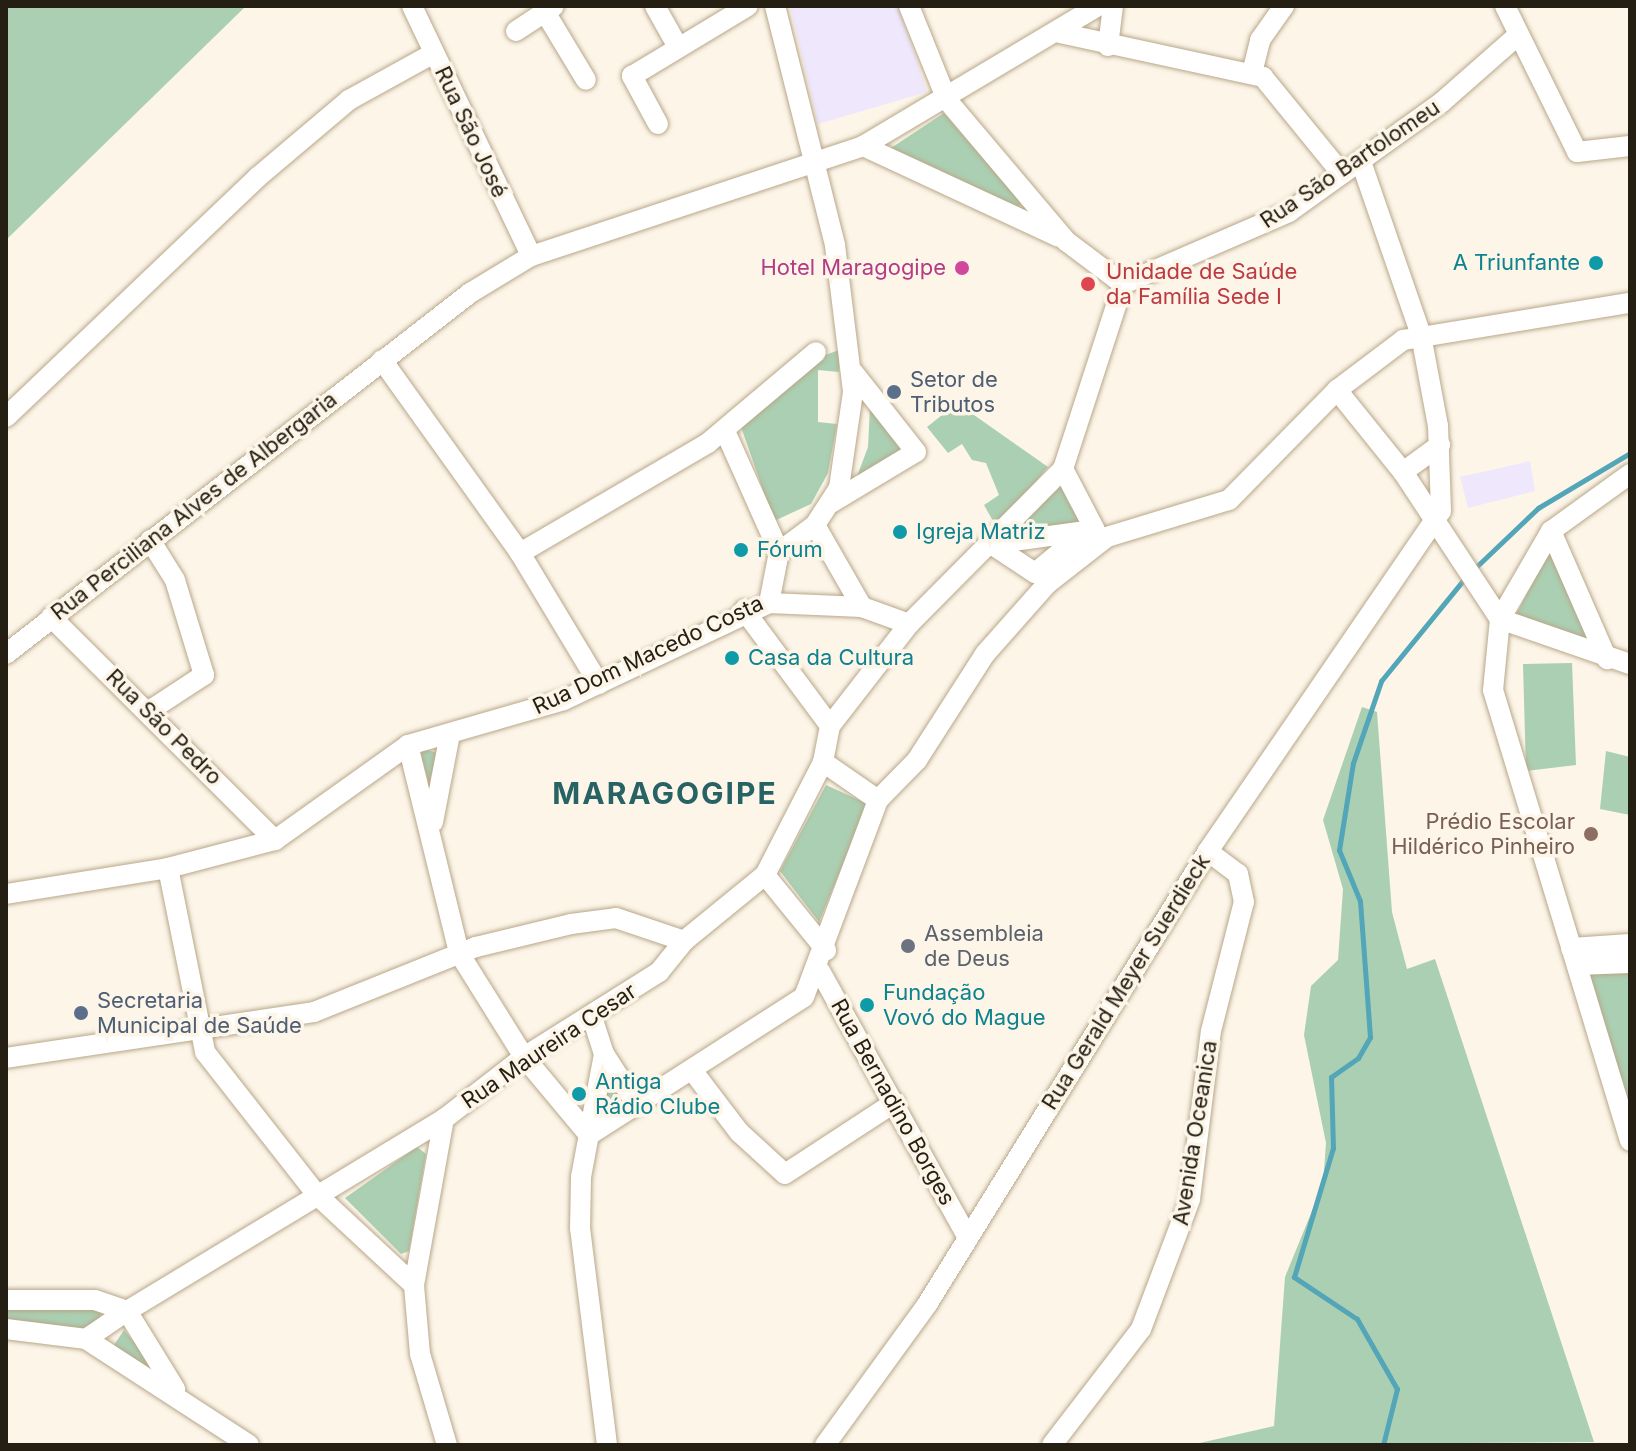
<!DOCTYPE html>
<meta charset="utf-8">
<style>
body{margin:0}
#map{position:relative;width:1636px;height:1451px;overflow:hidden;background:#fcf5e8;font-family:Inter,sans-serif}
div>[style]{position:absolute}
.commercial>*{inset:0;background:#efe8fd}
.green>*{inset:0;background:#abcfb2}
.stream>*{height:5px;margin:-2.5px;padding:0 2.5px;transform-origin:2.5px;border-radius:2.5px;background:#53a5b8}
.roads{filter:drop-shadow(0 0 2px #b9a789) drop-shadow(0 0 2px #b9a789)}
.minor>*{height:20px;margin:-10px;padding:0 10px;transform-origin:10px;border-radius:10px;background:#fff}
.dots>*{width:22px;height:22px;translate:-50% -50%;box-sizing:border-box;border:4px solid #fcf5e8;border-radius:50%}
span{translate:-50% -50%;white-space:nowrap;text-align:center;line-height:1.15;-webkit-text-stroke:7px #fcf5e8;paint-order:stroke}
.street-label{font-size:22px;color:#251e13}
.culture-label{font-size:22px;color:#0d838f}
.right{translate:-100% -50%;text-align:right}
.left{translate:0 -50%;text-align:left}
.hotel-label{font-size:22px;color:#b23c85}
.health-label{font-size:22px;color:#be3a42}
.service-label{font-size:22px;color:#4e5e75}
.education-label{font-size:22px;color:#785e54}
.worship-label{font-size:22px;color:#5b616d}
.district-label{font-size:30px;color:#276264;font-weight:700;letter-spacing:2px}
.frame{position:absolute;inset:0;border:8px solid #251e13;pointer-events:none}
</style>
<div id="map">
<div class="commercial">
<div style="clip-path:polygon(790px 6px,899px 6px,927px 92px,818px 124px)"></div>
<div style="clip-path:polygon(1530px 461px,1535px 491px,1468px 508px,1460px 477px)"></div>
</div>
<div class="green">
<div style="clip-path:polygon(6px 6px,246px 6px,6px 240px)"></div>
<div style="clip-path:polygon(944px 113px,1021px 202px,1019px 207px,891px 148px)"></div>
<div style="clip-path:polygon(839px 350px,839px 372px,818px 370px,818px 422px,837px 424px,828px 473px,811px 504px,774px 521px,741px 427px,820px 357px)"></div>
<div style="clip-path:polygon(957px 403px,1048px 467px,997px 528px,984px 505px,999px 495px,986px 463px,972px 460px,962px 444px,948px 453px,927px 427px)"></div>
<div style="clip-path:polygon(870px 407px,907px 448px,855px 482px,868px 447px)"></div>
<div style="clip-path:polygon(1061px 485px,1084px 522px,1020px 532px,1018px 529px)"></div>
<div style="clip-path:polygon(1550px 549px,1590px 642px,1515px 617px)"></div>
<div style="clip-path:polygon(1572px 663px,1576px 765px,1526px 771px,1523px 664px)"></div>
<div style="clip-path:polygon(1362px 707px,1377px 712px,1392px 912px,1407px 969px,1435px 959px,1594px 1442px,1191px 1445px,1274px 1426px,1285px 1277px,1323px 1184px,1326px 1143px,1304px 1035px,1311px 986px,1338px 960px,1343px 889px,1323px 820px)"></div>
<div style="clip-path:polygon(424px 749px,437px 753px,429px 784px,420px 752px)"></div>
<div style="clip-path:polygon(1606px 751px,1630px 757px,1630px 815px,1600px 809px)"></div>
<div style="clip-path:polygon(826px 785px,868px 804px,819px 922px,780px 871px)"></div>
<div style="clip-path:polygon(1585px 971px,1630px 971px,1630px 1119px)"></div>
<div style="clip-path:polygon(607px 1079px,624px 1101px,602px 1113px)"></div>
<div style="clip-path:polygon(417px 1147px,426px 1154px,409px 1251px,401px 1254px,345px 1198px)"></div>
<div style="clip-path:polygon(101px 1307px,100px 1319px,80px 1330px,6px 1322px,6px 1310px)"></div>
<div style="clip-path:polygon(124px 1330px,154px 1367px,152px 1368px,112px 1348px)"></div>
</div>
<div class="stream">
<div style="left:1475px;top:568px;width:87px;rotate:-43.6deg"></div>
<div style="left:1538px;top:508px;width:107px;rotate:-30.9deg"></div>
<div style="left:1383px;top:1445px;width:58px;rotate:-76deg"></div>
<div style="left:1397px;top:1389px;width:81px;rotate:-119.7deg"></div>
<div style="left:1357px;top:1319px;width:76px;rotate:-146.3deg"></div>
<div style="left:1294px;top:1277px;width:135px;rotate:-73.2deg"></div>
<div style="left:1333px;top:1148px;width:71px;rotate:-91.6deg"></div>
<div style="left:1331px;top:1077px;width:33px;rotate:-35deg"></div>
<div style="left:1358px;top:1058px;width:24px;rotate:-60deg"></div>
<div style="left:1370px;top:1037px;width:136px;rotate:-94.2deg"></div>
<div style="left:1360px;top:901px;width:55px;rotate:-112.4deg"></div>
<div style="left:1339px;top:850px;width:88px;rotate:-80.9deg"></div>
<div style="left:1353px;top:763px;width:87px;rotate:-71.1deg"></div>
<div style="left:1381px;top:681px;width:133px;rotate:-50.8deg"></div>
</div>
<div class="roads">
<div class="minor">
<div style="left:412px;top:6px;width:277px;rotate:64.5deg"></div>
<div style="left:655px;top:6px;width:47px;rotate:60.7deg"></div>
<div style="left:775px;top:6px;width:246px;rotate:75.9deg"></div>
<div style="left:835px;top:245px;width:148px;rotate:83deg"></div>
<div style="left:853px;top:392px;width:97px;rotate:98.3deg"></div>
<div style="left:839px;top:488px;width:44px;rotate:123deg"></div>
<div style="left:815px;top:525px;width:45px;rotate:143.1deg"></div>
<div style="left:909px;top:6px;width:101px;rotate:68deg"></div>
<div style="left:947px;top:100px;width:185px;rotate:49.8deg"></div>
<div style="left:1066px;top:241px;width:71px;rotate:37deg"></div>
<div style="left:1505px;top:6px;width:163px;rotate:63.7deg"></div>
<div style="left:1577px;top:152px;width:53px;rotate:-6.5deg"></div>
<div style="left:545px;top:12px;width:79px;rotate:58.9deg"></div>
<div style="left:516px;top:31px;width:45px;rotate:-33.3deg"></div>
<div style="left:1060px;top:33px;width:208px;rotate:12.2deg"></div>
<div style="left:1263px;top:77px;width:125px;rotate:50.8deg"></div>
<div style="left:1108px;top:46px;width:40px;rotate:-82.9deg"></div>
<div style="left:1252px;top:73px;width:34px;rotate:-76deg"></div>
<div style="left:1260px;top:40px;width:42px;rotate:-54.8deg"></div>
<div style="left:658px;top:124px;width:55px;rotate:-118.4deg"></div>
<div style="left:632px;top:76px;width:135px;rotate:-31.1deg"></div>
<div style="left:863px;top:146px;width:216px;rotate:24.9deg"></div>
<div style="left:1123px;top:284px;width:181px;rotate:-23.4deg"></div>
<div style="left:1289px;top:212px;width:188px;rotate:-35.7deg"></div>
<div style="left:1442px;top:102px;width:98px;rotate:-41.3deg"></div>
<div style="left:382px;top:360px;width:237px;rotate:54.4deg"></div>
<div style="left:520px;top:553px;width:153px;rotate:58.9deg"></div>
<div style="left:1337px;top:390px;width:105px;rotate:51.2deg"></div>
<div style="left:1403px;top:472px;width:176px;rotate:56.6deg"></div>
<div style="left:1500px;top:619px;width:138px;rotate:19.1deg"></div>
<div style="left:6px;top:417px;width:348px;rotate:-43.6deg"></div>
<div style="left:258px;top:177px;width:119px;rotate:-40.2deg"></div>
<div style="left:349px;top:100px;width:97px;rotate:-28.9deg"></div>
<div style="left:725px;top:431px;width:133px;rotate:65.9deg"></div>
<div style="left:1063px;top:469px;width:69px;rotate:62.3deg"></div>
<div style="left:1403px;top:472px;width:46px;rotate:-36.1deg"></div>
<div style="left:1630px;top:474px;width:97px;rotate:144.2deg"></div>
<div style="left:1551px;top:531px;width:102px;rotate:120.1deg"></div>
<div style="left:1500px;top:619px;width:71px;rotate:95.6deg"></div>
<div style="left:1493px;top:690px;width:471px;rotate:73.1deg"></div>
<div style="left:831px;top:503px;width:99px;rotate:-31deg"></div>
<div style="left:916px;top:452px;width:102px;rotate:-128.2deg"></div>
<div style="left:815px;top:525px;width:95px;rotate:60.2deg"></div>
<div style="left:862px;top:607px;width:50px;rotate:19.9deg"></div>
<div style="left:1551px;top:531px;width:140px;rotate:66.4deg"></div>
<div style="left:991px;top:544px;width:53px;rotate:33.4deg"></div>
<div style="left:1035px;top:573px;width:66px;rotate:-39.5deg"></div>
<div style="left:991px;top:544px;width:96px;rotate:-7.8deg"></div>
<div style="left:520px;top:553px;width:218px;rotate:-30.3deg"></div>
<div style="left:708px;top:443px;width:141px;rotate:-40.1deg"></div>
<div style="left:769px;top:603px;width:93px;rotate:2.5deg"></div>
<div style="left:744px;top:610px;width:144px;rotate:53.4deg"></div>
<div style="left:51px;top:617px;width:316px;rotate:44.9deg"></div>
<div style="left:6px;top:654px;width:588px;rotate:-37.88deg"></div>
<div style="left:470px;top:293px;width:71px;rotate:-31.2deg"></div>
<div style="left:531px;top:256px;width:350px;rotate:-18.3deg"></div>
<div style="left:863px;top:146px;width:274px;rotate:-30.8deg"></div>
<div style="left:149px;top:711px;width:66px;rotate:-33.2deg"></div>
<div style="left:204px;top:675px;width:99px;rotate:-107deg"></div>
<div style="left:175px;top:580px;width:47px;rotate:-122deg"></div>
<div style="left:408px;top:745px;width:214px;rotate:76.2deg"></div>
<div style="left:459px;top:953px;width:123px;rotate:58deg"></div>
<div style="left:524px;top:1057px;width:102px;rotate:50.2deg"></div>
<div style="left:823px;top:762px;width:67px;rotate:34.6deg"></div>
<div style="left:433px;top:822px;width:85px;rotate:-79.1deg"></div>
<div style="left:168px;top:868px;width:188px;rotate:78.6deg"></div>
<div style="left:205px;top:1052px;width:182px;rotate:51.9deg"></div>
<div style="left:317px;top:1195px;width:132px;rotate:42.9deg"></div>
<div style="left:765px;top:875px;width:97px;rotate:50.9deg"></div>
<div style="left:6px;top:894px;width:164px;rotate:-9.1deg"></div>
<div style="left:168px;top:868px;width:111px;rotate:-14.7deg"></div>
<div style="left:275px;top:840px;width:163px;rotate:-35.5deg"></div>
<div style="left:408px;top:745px;width:162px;rotate:-16.1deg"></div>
<div style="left:564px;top:700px;width:227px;rotate:-25.3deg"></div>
<div style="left:769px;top:603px;width:52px;rotate:-78.9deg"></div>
<div style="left:684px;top:941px;width:104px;rotate:-39.2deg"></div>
<div style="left:765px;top:875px;width:127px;rotate:-62.8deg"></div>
<div style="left:823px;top:762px;width:37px;rotate:-79deg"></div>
<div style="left:830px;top:726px;width:129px;rotate:-52.2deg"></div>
<div style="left:909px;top:624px;width:218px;rotate:-45.2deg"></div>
<div style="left:1063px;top:469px;width:194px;rotate:-72deg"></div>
<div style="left:1571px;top:948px;width:59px;rotate:-3.9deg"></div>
<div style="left:1577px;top:965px;width:53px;rotate:-2.2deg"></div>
<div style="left:820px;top:971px;width:301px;rotate:61deg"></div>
<div style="left:592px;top:1017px;width:39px;rotate:72deg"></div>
<div style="left:604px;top:1054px;width:125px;rotate:100.6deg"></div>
<div style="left:581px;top:1177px;width:51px;rotate:91.1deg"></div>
<div style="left:580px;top:1228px;width:219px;rotate:82.9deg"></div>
<div style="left:604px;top:1054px;width:61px;rotate:57.1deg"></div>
<div style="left:6px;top:1058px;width:311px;rotate:-8.5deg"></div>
<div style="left:314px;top:1012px;width:175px;rotate:-21.9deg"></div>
<div style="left:476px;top:947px;width:98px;rotate:-13.6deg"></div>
<div style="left:571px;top:924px;width:45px;rotate:-7.6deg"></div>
<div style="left:616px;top:918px;width:72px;rotate:18.7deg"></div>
<div style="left:695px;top:1074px;width:73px;rotate:52.8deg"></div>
<div style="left:739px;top:1132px;width:62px;rotate:42.4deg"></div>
<div style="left:785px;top:1174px;width:131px;rotate:-33.2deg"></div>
<div style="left:589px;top:1135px;width:255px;rotate:-32.7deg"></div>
<div style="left:804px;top:997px;width:210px;rotate:-69.4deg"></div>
<div style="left:878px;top:800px;width:56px;rotate:-45.7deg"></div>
<div style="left:917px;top:760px;width:126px;rotate:-57.3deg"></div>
<div style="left:985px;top:654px;width:94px;rotate:-48.5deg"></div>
<div style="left:1047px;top:584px;width:76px;rotate:-38.1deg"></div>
<div style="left:1107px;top:537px;width:127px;rotate:-16.9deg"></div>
<div style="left:1229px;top:500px;width:154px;rotate:-45.5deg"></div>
<div style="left:1337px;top:390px;width:83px;rotate:-37.1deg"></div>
<div style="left:1403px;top:340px;width:230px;rotate:-9.3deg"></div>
<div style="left:6px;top:1300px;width:89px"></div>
<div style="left:95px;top:1300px;width:34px;rotate:19deg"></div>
<div style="left:127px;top:1311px;width:371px;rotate:-31.2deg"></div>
<div style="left:6px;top:1329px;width:81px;rotate:7.1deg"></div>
<div style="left:86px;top:1339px;width:194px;rotate:33deg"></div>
<div style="left:86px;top:1339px;width:50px;rotate:-34.3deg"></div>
<div style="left:127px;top:1311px;width:92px;rotate:58.4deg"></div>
<div style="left:447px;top:1445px;width:95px;rotate:-106.5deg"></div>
<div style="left:420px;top:1354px;width:69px;rotate:-95deg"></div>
<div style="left:414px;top:1285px;width:169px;rotate:-79.8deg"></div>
<div style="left:444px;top:1119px;width:101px;rotate:-37.8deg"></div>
<div style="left:524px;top:1057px;width:160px;rotate:-32.2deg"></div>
<div style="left:659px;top:972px;width:40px;rotate:-51deg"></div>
<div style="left:825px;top:1445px;width:175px;rotate:-54deg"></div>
<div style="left:928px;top:1303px;width:532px;rotate:-58.22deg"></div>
<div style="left:1208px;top:851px;width:412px;rotate:-55.6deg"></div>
<div style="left:1441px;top:511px;width:85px;rotate:-92deg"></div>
<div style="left:1438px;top:426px;width:93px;rotate:-100.6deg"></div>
<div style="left:1421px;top:335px;width:183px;rotate:-109.1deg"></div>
<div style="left:1052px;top:1445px;width:146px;rotate:-52.5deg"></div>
<div style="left:1141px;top:1329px;width:139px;rotate:-69.3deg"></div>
<div style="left:1190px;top:1199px;width:169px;rotate:-82.9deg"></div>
<div style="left:1211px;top:1031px;width:133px;rotate:-75.7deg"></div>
<div style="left:1244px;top:902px;width:29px;rotate:-102deg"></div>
<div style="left:1238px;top:874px;width:38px;rotate:-143deg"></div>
</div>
</div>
<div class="dots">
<div style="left:1596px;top:263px;background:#0f9aa8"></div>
<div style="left:962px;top:268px;background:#d1479c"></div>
<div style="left:1088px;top:284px;background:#e0444e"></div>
<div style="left:894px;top:392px;background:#5c6f8a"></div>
<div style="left:900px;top:532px;background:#0f9aa8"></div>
<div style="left:741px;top:550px;background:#0f9aa8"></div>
<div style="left:732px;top:658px;background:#0f9aa8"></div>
<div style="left:1591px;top:834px;background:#8d6e63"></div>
<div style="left:908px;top:946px;background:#6b7280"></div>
<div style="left:867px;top:1005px;background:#0f9aa8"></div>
<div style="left:81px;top:1013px;background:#5c6f8a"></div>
<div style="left:579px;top:1094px;background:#0f9aa8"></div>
</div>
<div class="street-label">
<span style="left:471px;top:132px;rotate:65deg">Rua São José</span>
<span style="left:1350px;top:164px;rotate:-34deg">Rua São Bartolomeu</span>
<span style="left:194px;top:506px;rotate:-38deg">Rua Perciliana Alves de Albergaria</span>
<span style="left:648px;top:655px;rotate:-25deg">Rua Dom Macedo Costa</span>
<span style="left:164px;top:727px;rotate:45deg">Rua São Pedro</span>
<span style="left:1126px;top:982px;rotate:-58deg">Rua Gerald Meyer Suerdieck</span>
<span style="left:549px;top:1046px;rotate:-34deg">Rua Maureira Cesar</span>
<span style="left:893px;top:1102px;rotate:61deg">Rua Bernadino Borges</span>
<span style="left:1195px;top:1133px;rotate:-81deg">Avenida Oceanica</span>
</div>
<div class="culture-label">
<span class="right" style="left:1580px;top:263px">A Triunfante</span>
<span class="left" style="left:916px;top:532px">Igreja Matriz</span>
<span class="left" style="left:757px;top:550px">Fórum</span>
<span class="left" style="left:748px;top:658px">Casa da Cultura</span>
<span class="left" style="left:883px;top:1005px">Fundação<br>Vovó do Mague</span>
<span class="left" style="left:595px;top:1094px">Antiga<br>Rádio Clube</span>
</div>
<div class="hotel-label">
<span class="right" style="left:946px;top:268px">Hotel Maragogipe</span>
</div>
<div class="health-label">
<span class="left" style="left:1106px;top:284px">Unidade de Saúde<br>da Família Sede I</span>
</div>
<div class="service-label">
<span class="left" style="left:910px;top:392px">Setor de<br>Tributos</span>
<span class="left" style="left:97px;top:1013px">Secretaria<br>Municipal de Saúde</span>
</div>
<div class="education-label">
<span class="right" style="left:1575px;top:834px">Prédio Escolar<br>Hildérico Pinheiro</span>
</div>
<div class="worship-label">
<span class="left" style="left:924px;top:946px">Assembleia<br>de Deus</span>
</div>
<div class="district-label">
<span style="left:665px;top:793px">MARAGOGIPE</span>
</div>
<div class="frame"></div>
</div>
